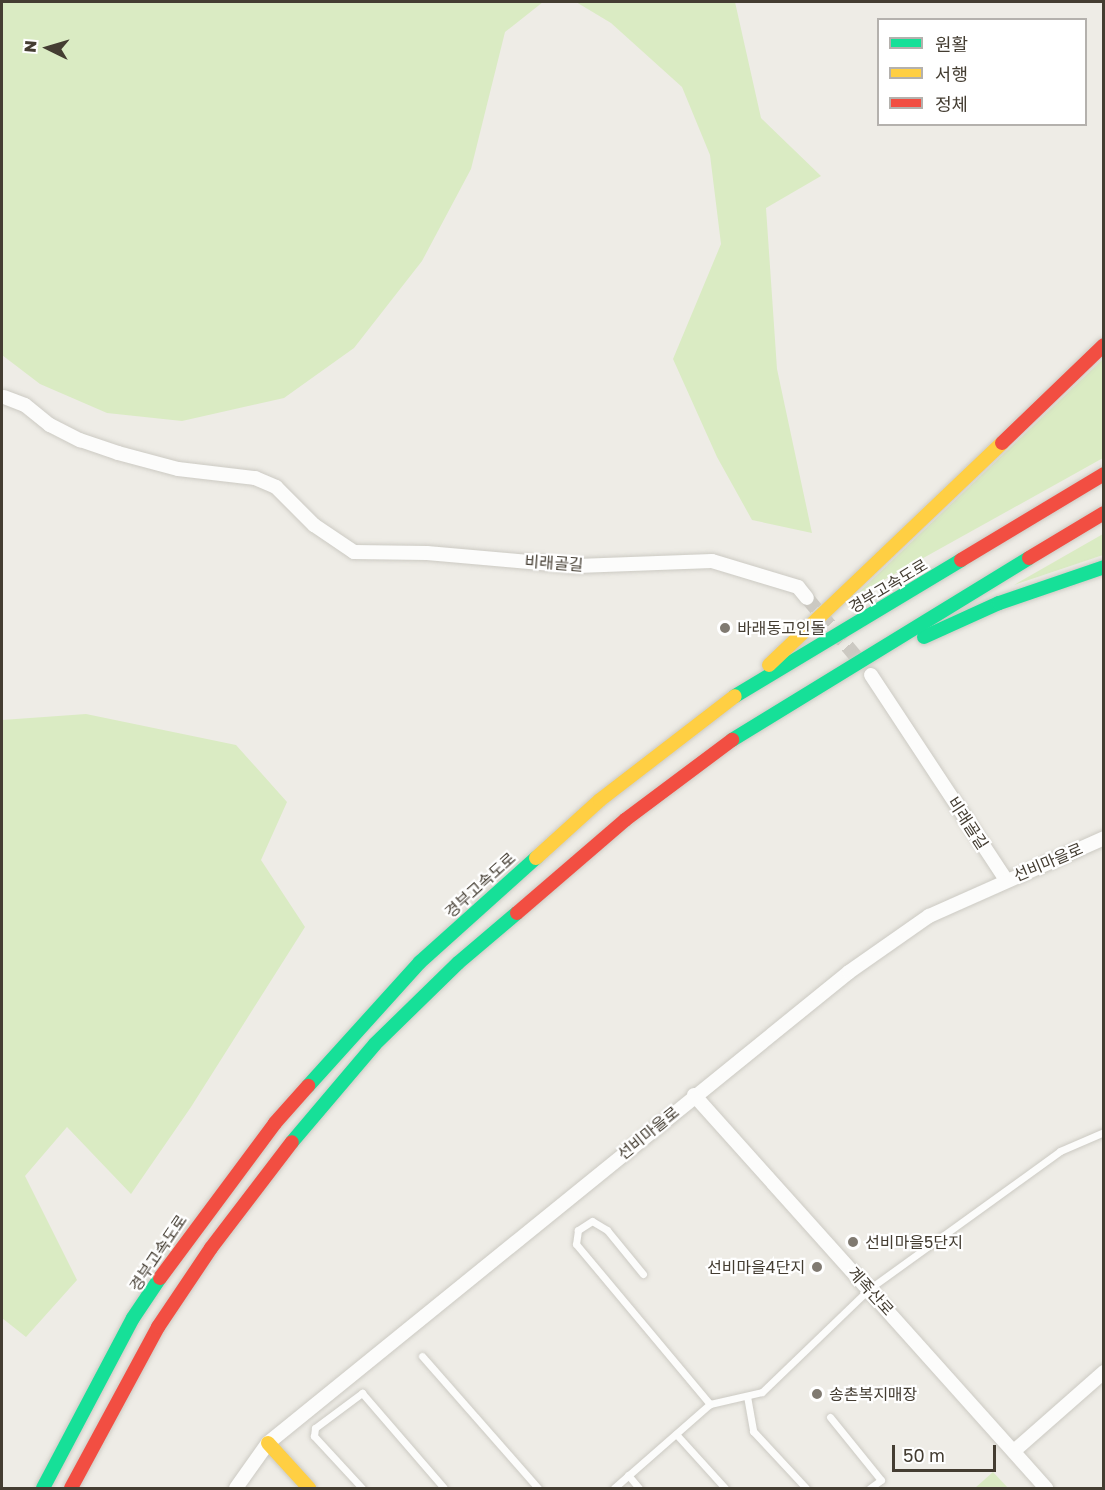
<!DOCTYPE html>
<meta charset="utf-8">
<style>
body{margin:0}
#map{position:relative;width:1105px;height:1490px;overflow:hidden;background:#eeece6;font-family:"Golos Text","Noto Sans KR",sans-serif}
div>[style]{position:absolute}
.green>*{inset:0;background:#daebc3}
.street-tunnel>*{height:14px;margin-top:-7px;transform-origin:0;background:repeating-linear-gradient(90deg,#ccc9c2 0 14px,transparent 0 21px)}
.roads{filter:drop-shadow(0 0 2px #cccac3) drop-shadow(0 0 2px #cccac3)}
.lane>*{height:7px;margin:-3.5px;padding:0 3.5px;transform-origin:3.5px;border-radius:3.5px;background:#fcfcfb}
.street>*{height:14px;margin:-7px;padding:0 7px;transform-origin:7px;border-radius:7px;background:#fcfcfb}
.fast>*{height:14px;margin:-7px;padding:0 7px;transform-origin:7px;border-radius:7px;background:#16e098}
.slow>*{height:14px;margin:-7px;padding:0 7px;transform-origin:7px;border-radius:7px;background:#ffcf43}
.jam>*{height:14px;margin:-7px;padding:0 7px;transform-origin:7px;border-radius:7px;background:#f24e42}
.dots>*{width:16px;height:16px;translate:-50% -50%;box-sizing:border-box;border:3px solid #fff;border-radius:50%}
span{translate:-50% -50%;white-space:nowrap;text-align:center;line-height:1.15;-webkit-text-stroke:4.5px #fff;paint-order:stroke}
.street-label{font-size:16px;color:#443d32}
.poi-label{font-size:16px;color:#443d32}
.left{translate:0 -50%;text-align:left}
.right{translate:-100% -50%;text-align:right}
.frame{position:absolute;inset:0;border:3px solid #443d32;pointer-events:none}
.legend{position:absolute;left:877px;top:18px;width:210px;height:108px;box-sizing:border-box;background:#fff;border:2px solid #b4b1ad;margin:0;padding:8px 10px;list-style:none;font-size:18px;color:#443d32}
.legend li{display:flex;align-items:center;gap:12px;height:30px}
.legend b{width:30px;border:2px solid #b4b1ad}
.north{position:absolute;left:18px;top:18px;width:60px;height:60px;-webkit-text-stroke:4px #fff;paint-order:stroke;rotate:275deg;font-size:16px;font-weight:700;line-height:24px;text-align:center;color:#443d32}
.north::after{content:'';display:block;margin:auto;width:21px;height:27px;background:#443d32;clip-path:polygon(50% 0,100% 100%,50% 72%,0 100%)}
.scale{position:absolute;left:892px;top:1445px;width:104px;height:27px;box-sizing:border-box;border:3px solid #443d32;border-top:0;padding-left:8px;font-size:18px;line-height:21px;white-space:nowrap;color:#443d32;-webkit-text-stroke:4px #fff;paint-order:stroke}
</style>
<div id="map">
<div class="green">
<div style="clip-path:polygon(2px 2px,543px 2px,505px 32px,471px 169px,422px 261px,354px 348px,284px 398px,182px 421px,107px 413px,40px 384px,2px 355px)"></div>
<div style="clip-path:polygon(576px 2px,735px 2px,761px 118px,821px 176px,766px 208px,777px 369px,812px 533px,752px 520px,717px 457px,673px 359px,721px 244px,710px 155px,682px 87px,611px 23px)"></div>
<div style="clip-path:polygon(1103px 359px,1103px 458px,855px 596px)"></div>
<div style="clip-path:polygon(1103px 534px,1103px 555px,1014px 585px)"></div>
<div style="clip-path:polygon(86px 714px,236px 745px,287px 802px,261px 860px,305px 927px,191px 1107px,131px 1194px,67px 1127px,25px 1176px,77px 1280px,26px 1337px,2px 1318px,2px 720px)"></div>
<div style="clip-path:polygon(993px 1472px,1008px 1488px,975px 1488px)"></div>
</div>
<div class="street-tunnel">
<div style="left:807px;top:598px;width:86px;rotate:50.2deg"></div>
</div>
<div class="roads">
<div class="lane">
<div style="left:643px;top:1274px;width:57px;rotate:-129.3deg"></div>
<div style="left:607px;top:1230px;width:17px;rotate:-149deg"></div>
<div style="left:592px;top:1221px;width:17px;rotate:147deg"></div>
<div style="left:578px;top:1230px;width:14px;rotate:98deg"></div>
<div style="left:576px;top:1244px;width:209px;rotate:50.1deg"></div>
<div style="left:422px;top:1356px;width:176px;rotate:48.7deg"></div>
<div style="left:747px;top:1396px;width:36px;rotate:80deg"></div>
<div style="left:753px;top:1431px;width:78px;rotate:47.1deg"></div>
<div style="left:830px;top:1417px;width:81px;rotate:51deg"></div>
<div style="left:881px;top:1480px;width:14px;rotate:144deg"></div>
<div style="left:676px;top:1434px;width:73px;rotate:47.8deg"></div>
<div style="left:628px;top:1475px;width:17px;rotate:50deg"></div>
<div style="left:362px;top:1488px;width:71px;rotate:-132.7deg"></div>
<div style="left:314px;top:1436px;width:8px;rotate:-83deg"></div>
<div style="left:315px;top:1428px;width:59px;rotate:-36.7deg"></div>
<div style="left:362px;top:1393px;width:125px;rotate:49.2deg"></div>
<div style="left:614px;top:1488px;width:128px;rotate:-41.2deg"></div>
<div style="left:710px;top:1404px;width:53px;rotate:-13deg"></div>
<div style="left:762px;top:1392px;width:149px;rotate:-43.9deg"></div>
<div style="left:869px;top:1289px;width:236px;rotate:-35.8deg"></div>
<div style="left:1060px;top:1151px;width:48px;rotate:-23.4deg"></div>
</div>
<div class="street">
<div style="left:4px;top:397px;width:22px;rotate:21deg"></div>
<div style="left:25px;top:405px;width:32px;rotate:39deg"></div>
<div style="left:50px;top:425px;width:34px;rotate:27deg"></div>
<div style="left:80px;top:440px;width:40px;rotate:18.9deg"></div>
<div style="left:118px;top:453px;width:62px;rotate:14.9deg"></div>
<div style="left:178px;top:469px;width:78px;rotate:6.7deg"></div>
<div style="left:255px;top:478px;width:23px;rotate:23deg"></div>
<div style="left:276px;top:487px;width:54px;rotate:45deg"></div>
<div style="left:314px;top:525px;width:48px;rotate:34deg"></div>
<div style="left:354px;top:552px;width:73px;rotate:0.8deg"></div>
<div style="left:427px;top:553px;width:151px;rotate:5deg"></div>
<div style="left:577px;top:566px;width:135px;rotate:-2.1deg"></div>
<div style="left:712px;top:561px;width:90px;rotate:16.8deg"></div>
<div style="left:798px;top:587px;width:14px;rotate:51deg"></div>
<div style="left:871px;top:675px;width:245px;rotate:56.6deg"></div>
<div style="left:694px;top:1095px;width:528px;rotate:48.15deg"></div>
<div style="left:1014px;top:1451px;width:120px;rotate:-41.3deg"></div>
<div style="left:236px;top:1488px;width:55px;rotate:-54.6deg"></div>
<div style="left:268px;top:1443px;width:748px;rotate:-39.03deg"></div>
<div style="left:849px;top:972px;width:98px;rotate:-35deg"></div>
<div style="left:929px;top:916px;width:192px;rotate:-24deg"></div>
</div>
<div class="fast">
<div style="left:924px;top:637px;width:82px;rotate:-24.4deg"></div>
<div style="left:999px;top:603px;width:111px;rotate:-18.9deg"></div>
<div style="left:735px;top:696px;width:264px;rotate:-31deg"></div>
<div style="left:732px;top:740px;width:348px;rotate:-31.5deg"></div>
<div style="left:308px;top:1086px;width:167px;rotate:-47.9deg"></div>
<div style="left:420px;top:962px;width:156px;rotate:-41.9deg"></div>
<div style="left:292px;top:1142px;width:128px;rotate:-49.7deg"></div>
<div style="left:375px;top:1044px;width:116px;rotate:-44.3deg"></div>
<div style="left:458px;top:963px;width:77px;rotate:-40.3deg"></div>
<div style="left:43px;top:1488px;width:192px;rotate:-62.1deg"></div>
<div style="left:133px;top:1318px;width:48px;rotate:-56deg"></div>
</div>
<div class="slow">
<div style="left:769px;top:665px;width:322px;rotate:-43.6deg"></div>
<div style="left:536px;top:858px;width:86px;rotate:-42.2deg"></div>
<div style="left:600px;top:800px;width:170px;rotate:-37.6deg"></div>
<div style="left:268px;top:1443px;width:61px;rotate:47.7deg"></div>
</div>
<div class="jam">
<div style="left:1002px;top:443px;width:141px;rotate:-43.9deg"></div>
<div style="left:1029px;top:558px;width:87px;rotate:-31deg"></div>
<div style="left:961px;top:560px;width:167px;rotate:-31deg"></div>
<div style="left:517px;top:913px;width:143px;rotate:-40.7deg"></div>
<div style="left:625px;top:820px;width:134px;rotate:-36.8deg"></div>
<div style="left:160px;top:1278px;width:193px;rotate:-53.4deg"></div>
<div style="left:275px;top:1123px;width:50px;rotate:-48.3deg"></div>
<div style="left:71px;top:1488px;width:183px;rotate:-61.6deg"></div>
<div style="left:158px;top:1327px;width:95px;rotate:-56.1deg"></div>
<div style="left:211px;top:1248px;width:133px;rotate:-52.6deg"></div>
</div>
</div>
<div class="dots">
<div style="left:725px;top:628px;background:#807a71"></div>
<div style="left:853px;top:1242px;background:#807a71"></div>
<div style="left:817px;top:1267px;background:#807a71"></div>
<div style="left:817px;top:1394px;background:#807a71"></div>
</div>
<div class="street-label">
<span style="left:554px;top:563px;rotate:4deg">비래골길</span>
<span style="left:888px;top:586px;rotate:-31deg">경부고속도로</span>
<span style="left:968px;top:823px;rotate:57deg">비래골길</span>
<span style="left:1048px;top:862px;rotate:-23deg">선비마을로</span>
<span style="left:480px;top:885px;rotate:-42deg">경부고속도로</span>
<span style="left:648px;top:1133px;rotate:-39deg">선비마을로</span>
<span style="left:158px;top:1253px;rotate:-56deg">경부고속도로</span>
<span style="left:871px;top:1291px;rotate:48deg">계족산로</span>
</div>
<div class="poi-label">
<span class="left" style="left:737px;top:628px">바래동고인돌</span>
<span class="left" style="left:865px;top:1242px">선비마을5단지</span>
<span class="right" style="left:805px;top:1267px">선비마을4단지</span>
<span class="left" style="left:829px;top:1394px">송촌복지매장</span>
</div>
<div class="frame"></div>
<ul class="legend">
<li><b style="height:8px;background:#16e098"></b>원활</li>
<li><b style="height:8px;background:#ffcf43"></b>서행</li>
<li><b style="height:8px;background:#f24e42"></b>정체</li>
</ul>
<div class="north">N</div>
<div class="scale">50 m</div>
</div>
